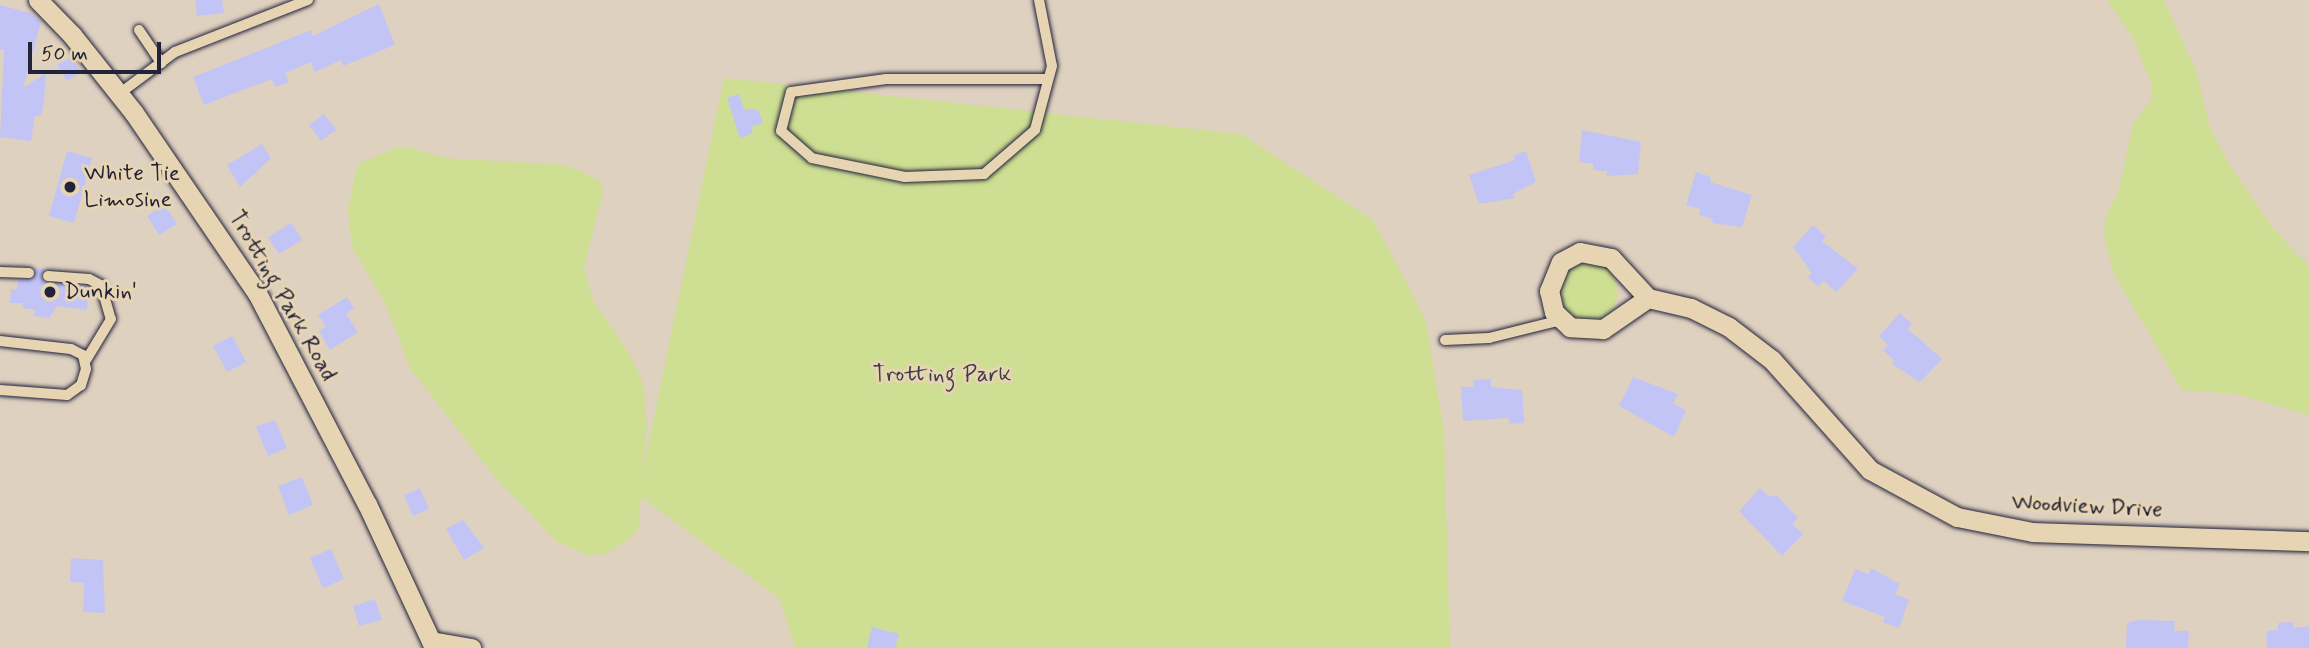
<!DOCTYPE html>
<style>
body{margin:0}
#map{position:relative;width:2309px;height:648px;overflow:hidden;background:#dfd1c0;font-family:Mynerve,sans-serif}
div>[style]{position:absolute}
.green>*{inset:0;background:#cede92}
.round{border-radius:50%}
.building>*{inset:0;background:#c2c4f6}
.roads{filter:drop-shadow(0 0 2px #22223b) drop-shadow(0 0 2px #22223b)}
.service>*{height:10px;margin:-5px;padding:0 5px;transform-origin:5px;border-radius:5px;background:#e6d4b2}
.minor>*{height:19px;margin:-9.5px;padding:0 9.5px;transform-origin:9.5px;border-radius:9.5px;background:#e6d4b2}
.dots>*{width:19px;height:19px;translate:-50% -50%;box-sizing:border-box;border:4px solid #e6d4b2;border-radius:50%}
span{translate:-50% -50%;white-space:nowrap;text-align:center;line-height:1.15;-webkit-text-stroke:6px #e6d4b2;paint-order:stroke}
.poi-label{font-size:23px;color:#22223b}
.left{translate:0 -50%;text-align:left}
.street-label{font-size:23px;color:#22223b}
.park-label{font-size:23px;color:#3c3e48}
.scale{position:absolute;left:28px;top:42px;width:133px;height:32px;box-sizing:border-box;border:4px solid #22223b;border-top:0;padding-left:9px;font-size:21px;line-height:24px;white-space:nowrap;color:#22223b;-webkit-text-stroke:5px #e6d4b2;paint-order:stroke}
</style>
<div id="map">
<div class="green">
<div style="clip-path:polygon(2107px 0,2164px 0,2196px 70px,2210px 128px,2231px 167px,2273px 228px,2309px 267px,2309px 415px,2236px 394px,2182px 390px,2113px 272px,2104px 234px,2105px 218px,2119px 189px,2133px 124px,2151px 100px,2151px 84px,2133px 38px)"></div>
<div style="clip-path:polygon(724px 78px,1241px 134px,1373px 220px,1426px 320px,1444px 432px,1450px 648px,795px 648px,780px 599px,641px 497px,638px 531px,621px 545px,605px 554px,587px 555px,557px 542px,494px 476px,410px 368px,385px 303px,352px 248px,348px 211px,357px 165px,394px 148px,411px 148px,445px 158px,567px 165px,600px 180px,603px 192px,584px 268px,593px 300px,629px 353px,644px 385px,647px 428px,642px 475px)"></div>
<div class="round" style="left:1558px;top:261px;width:60px;height:60px"></div>
</div>
<div class="building">
<div style="clip-path:polygon(195px 0,222px 0,224px 13px,197px 16px)"></div>
<div style="clip-path:polygon(379px 4px,395px 45px,343px 66px,341px 60px,315px 72px,311px 62px,285px 73px,289px 82px,275px 87px,272px 79px,204px 105px,193px 77px,311px 30px,313px 36px)"></div>
<div style="clip-path:polygon(0 5px,30px 13px,41px 21px,23px 88px,46px 73px,44px 101px,41px 116px,35px 115px,31px 141px,0 137px,4px 50px,0 49px)"></div>
<div style="clip-path:polygon(71px 57px,81px 72px,67px 81px,57px 65px)"></div>
<div style="clip-path:polygon(739px 94px,744px 109px,758px 110px,763px 123px,751px 127px,753px 133px,740px 138px,727px 98px)"></div>
<div style="clip-path:polygon(324px 114px,336px 130px,321px 141px,309px 125px)"></div>
<div style="clip-path:polygon(1582px 130px,1641px 142px,1638px 174px,1607px 176px,1607px 171px,1593px 170px,1593px 164px,1579px 162px)"></div>
<div style="clip-path:polygon(262px 144px,271px 158px,240px 187px,227px 165px)"></div>
<div style="clip-path:polygon(67px 151px,92px 158px,74px 223px,49px 216px)"></div>
<div style="clip-path:polygon(1526px 151px,1536px 182px,1513px 194px,1515px 198px,1479px 204px,1469px 175px,1515px 160px,1513px 156px)"></div>
<div style="clip-path:polygon(1696px 172px,1711px 177px,1710px 182px,1752px 195px,1742px 227px,1712px 223px,1713px 219px,1699px 215px,1700px 209px,1686px 205px)"></div>
<div style="clip-path:polygon(164px 204px,177px 224px,159px 235px,147px 216px)"></div>
<div style="clip-path:polygon(291px 223px,302px 240px,279px 254px,268px 237px)"></div>
<div style="clip-path:polygon(1813px 225px,1826px 237px,1822px 241px,1858px 269px,1836px 292px,1824px 281px,1818px 286px,1808px 277px,1812px 273px,1793px 247px)"></div>
<div style="clip-path:polygon(35px 268px,45px 269px,41px 276px,44px 282px,89px 287px,87px 310px,57px 306px,49px 318px,34px 316px,35px 310px,22px 308px,23px 303px,10px 303px,11px 289px,17px 289px,18px 280px,33px 279px)"></div>
<div style="clip-path:polygon(347px 297px,354px 308px,346px 314px,358px 332px,330px 350px,319px 331px,326px 327px,318px 315px)"></div>
<div style="clip-path:polygon(1900px 313px,1912px 324px,1908px 329px,1942px 359px,1920px 382px,1892px 364px,1895px 361px,1883px 350px,1888px 345px,1879px 336px)"></div>
<div style="clip-path:polygon(232px 336px,246px 362px,227px 372px,213px 346px)"></div>
<div style="clip-path:polygon(1633px 377px,1678px 394px,1673px 404px,1686px 410px,1674px 437px,1619px 406px)"></div>
<div style="clip-path:polygon(1491px 379px,1491px 387px,1522px 390px,1524px 423px,1509px 424px,1509px 418px,1463px 421px,1461px 387px,1474px 387px,1473px 380px)"></div>
<div style="clip-path:polygon(275px 420px,287px 448px,268px 456px,256px 427px)"></div>
<div style="clip-path:polygon(302px 477px,313px 505px,289px 515px,278px 486px)"></div>
<div style="clip-path:polygon(420px 488px,429px 509px,413px 516px,404px 495px)"></div>
<div style="clip-path:polygon(1760px 488px,1770px 497px,1776px 495px,1798px 518px,1792px 524px,1803px 534px,1782px 556px,1739px 511px)"></div>
<div style="clip-path:polygon(463px 520px,484px 548px,464px 560px,446px 529px)"></div>
<div style="clip-path:polygon(331px 549px,344px 579px,323px 588px,310px 558px)"></div>
<div style="clip-path:polygon(71px 558px,103px 560px,105px 613px,83px 612px,84px 583px,70px 582px)"></div>
<div style="clip-path:polygon(1871px 568px,1900px 584px,1895px 594px,1909px 600px,1899px 628px,1883px 622px,1885px 617px,1842px 601px,1855px 569px,1869px 574px)"></div>
<div style="clip-path:polygon(375px 599px,382px 620px,359px 626px,353px 606px)"></div>
<div style="clip-path:polygon(2139px 620px,2175px 621px,2174px 631px,2189px 631px,2188px 648px,2126px 648px,2127px 623px)"></div>
<div style="clip-path:polygon(2293px 622px,2293px 628px,2309px 626px,2309px 648px,2267px 648px,2266px 631px,2278px 630px,2278px 623px)"></div>
<div style="clip-path:polygon(872px 627px,899px 634px,895px 648px,867px 648px)"></div>
</div>
<div class="roads">
<div class="service">
<div style="left:1039px;top:0;width:67px;rotate:78.9deg"></div>
<div style="left:1052px;top:66px;width:66px;rotate:104.9deg"></div>
<div style="left:1035px;top:130px;width:67px;rotate:139.2deg"></div>
<div style="left:984px;top:174px;width:79px;rotate:177.8deg"></div>
<div style="left:905px;top:177px;width:95px;rotate:-168.5deg"></div>
<div style="left:812px;top:158px;width:41px;rotate:-138.9deg"></div>
<div style="left:781px;top:131px;width:40px;rotate:-75.6deg"></div>
<div style="left:791px;top:92px;width:96px;rotate:-7.8deg"></div>
<div style="left:886px;top:79px;width:162px"></div>
<div style="left:139px;top:30px;width:40px;rotate:56deg"></div>
<div style="left:119px;top:94px;width:70px;rotate:-36.9deg"></div>
<div style="left:175px;top:52px;width:143px;rotate:-21.4deg"></div>
<div style="left:0;top:272px;width:29px;rotate:2deg"></div>
<div style="left:48px;top:276px;width:41px;rotate:4.2deg"></div>
<div style="left:89px;top:279px;width:13px;rotate:27deg"></div>
<div style="left:101px;top:285px;width:35px;rotate:74deg"></div>
<div style="left:111px;top:319px;width:50px;rotate:121.2deg"></div>
<div style="left:1445px;top:340px;width:44px;rotate:-2.6deg"></div>
<div style="left:1489px;top:338px;width:74px;rotate:-14deg"></div>
<div style="left:0;top:341px;width:71px;rotate:6.4deg"></div>
<div style="left:71px;top:349px;width:13px;rotate:27deg"></div>
<div style="left:83px;top:355px;width:14px;rotate:78deg"></div>
<div style="left:86px;top:369px;width:17px;rotate:107deg"></div>
<div style="left:81px;top:385px;width:17px;rotate:144deg"></div>
<div style="left:67px;top:395px;width:67px;rotate:-175.7deg"></div>
</div>
<div class="minor">
<div style="left:38px;top:0;width:49px;rotate:45.8deg"></div>
<div style="left:72px;top:35px;width:100px;rotate:51.5deg"></div>
<div style="left:134px;top:113px;width:218px;rotate:55.7deg"></div>
<div style="left:257px;top:293px;width:238px;rotate:62.5deg"></div>
<div style="left:367px;top:504px;width:159px;rotate:65deg"></div>
<div style="left:1580px;top:252px;width:32px;rotate:11deg"></div>
<div style="left:1611px;top:258px;width:54px;rotate:47.2deg"></div>
<div style="left:1648px;top:298px;width:55px;rotate:145.4deg"></div>
<div style="left:1603px;top:329px;width:33px;rotate:-177deg"></div>
<div style="left:1570px;top:327px;width:22px;rotate:-137deg"></div>
<div style="left:1554px;top:312px;width:22px;rotate:-103deg"></div>
<div style="left:1549px;top:291px;width:31px;rotate:-68deg"></div>
<div style="left:1561px;top:262px;width:21px;rotate:-28deg"></div>
<div style="left:1648px;top:298px;width:44px;rotate:13.1deg"></div>
<div style="left:1691px;top:308px;width:42px;rotate:26.6deg"></div>
<div style="left:1729px;top:327px;width:54px;rotate:37.5deg"></div>
<div style="left:1772px;top:360px;width:147px;rotate:48.3deg"></div>
<div style="left:1870px;top:470px;width:99px;rotate:28.4deg"></div>
<div style="left:1957px;top:517px;width:77px;rotate:11.2deg"></div>
<div style="left:2033px;top:532px;width:276px;rotate:1.9deg"></div>
<div style="left:431px;top:641px;width:41px;rotate:9.9deg"></div>
</div>
</div>
<div class="dots">
<div style="left:70px;top:187px;background:#22223b"></div>
<div style="left:50px;top:292px;background:#22223b"></div>
</div>
<div class="poi-label">
<span class="left" style="left:84px;top:187px">White Tie<br>Limosine</span>
<span class="left" style="left:64px;top:292px">Dunkin'</span>
</div>
<div class="street-label">
<span style="left:282px;top:296px;rotate:60deg">Trotting Park Road</span>
<span style="left:2087px;top:507px;rotate:3deg">Woodview Drive</span>
</div>
<div class="park-label">
<span style="left:942px;top:375px">Trotting Park</span>
</div>
<div class="scale">50 m</div>
</div>
